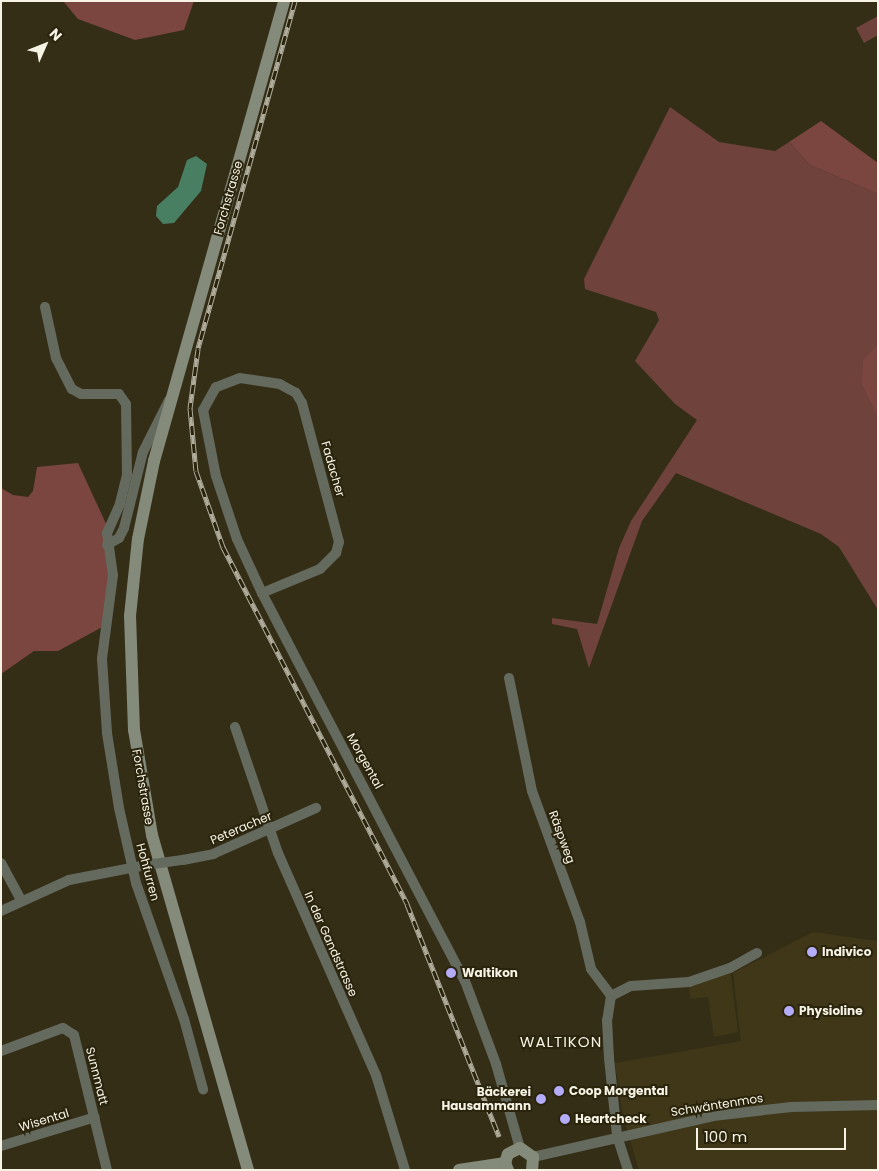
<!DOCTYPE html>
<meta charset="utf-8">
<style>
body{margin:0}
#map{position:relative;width:879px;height:1171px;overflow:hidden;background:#342e17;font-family:Poppins,sans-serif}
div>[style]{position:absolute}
.built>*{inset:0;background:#3f3718}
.green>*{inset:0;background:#6f423c}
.forest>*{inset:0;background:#7b463f}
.water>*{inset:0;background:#487f63}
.street>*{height:10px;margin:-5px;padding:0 5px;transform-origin:5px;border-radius:5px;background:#656a5f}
.secondary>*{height:12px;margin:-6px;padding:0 6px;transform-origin:6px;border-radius:6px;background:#848b7b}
.rail>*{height:5px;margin-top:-2.5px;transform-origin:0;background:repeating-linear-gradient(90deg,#2a240d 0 9px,#b1ad9c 0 18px);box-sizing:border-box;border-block:1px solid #b1ad9c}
.street-bridge>*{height:10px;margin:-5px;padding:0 5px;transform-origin:5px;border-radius:5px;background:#656a5f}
.dots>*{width:14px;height:14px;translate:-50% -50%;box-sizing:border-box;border:2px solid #2a240d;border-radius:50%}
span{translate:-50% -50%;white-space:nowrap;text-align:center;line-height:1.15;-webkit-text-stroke:4px #2a240d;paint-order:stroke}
.street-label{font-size:12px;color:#f6f3e5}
.poi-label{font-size:12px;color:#f6f3e5;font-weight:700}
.left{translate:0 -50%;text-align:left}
.right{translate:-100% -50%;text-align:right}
.quarter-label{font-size:15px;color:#f6f3e5;letter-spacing:1px}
.frame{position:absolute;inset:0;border:2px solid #f6f3e5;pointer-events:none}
.north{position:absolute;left:20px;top:20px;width:50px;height:50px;-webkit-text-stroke:4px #2a240d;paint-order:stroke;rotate:46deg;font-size:14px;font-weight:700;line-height:20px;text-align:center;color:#f6f3e5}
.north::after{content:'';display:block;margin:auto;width:18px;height:22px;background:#f6f3e5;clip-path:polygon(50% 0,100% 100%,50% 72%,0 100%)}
.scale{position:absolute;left:696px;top:1128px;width:150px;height:22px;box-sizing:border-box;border:2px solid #f6f3e5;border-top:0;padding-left:6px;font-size:15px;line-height:18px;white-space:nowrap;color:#f6f3e5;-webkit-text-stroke:4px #2a240d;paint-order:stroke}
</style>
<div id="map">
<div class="built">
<div style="clip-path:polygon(813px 932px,878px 941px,878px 1170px,639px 1170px,623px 1117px,615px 1063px,741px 1041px,733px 973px)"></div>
<div style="clip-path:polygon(730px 968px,738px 1032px,714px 1037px,708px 997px,690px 999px,689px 982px)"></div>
</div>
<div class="green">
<div style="clip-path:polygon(878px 16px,878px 35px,864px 43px,856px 28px)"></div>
<div style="clip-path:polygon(670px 107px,719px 142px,775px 151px,789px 142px,810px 165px,878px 194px,878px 610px,839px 547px,821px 534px,676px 473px,642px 521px,589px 668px,577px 629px,552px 624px,552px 618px,597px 624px,619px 548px,631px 521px,697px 420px,675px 404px,635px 361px,659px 320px,656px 312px,585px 289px,584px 279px)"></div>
</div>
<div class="forest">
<div style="clip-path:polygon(63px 1px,194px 1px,184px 30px,135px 40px,78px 19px)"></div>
<div style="clip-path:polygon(821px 121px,878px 163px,878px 194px,810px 165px,789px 142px)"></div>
<div style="clip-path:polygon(878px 345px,878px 417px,862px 384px,863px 360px)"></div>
<div style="clip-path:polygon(78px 463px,108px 528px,111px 561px,106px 625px,58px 651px,34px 651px,1px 674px,1px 488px,13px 495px,28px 497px,33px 491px,37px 467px)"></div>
</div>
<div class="water">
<div style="clip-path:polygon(196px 156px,207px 164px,201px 191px,174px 223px,163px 224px,156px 216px,157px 206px,178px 187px,187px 160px)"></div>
</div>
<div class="street">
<div style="left:45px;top:307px;width:52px;rotate:77.8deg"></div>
<div style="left:56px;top:358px;width:35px;rotate:63deg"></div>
<div style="left:72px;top:389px;width:10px;rotate:29deg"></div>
<div style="left:81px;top:394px;width:38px"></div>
<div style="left:119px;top:394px;width:12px;rotate:55deg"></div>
<div style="left:126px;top:404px;width:71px;rotate:89.2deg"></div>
<div style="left:127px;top:475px;width:30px;rotate:104deg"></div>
<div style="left:120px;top:504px;width:32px;rotate:114deg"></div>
<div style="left:107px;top:533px;width:42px;rotate:81.9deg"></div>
<div style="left:113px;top:575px;width:85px;rotate:97.5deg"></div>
<div style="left:102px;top:659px;width:74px;rotate:86.1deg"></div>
<div style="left:107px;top:733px;width:76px;rotate:80.9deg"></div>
<div style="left:119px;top:808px;width:77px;rotate:77.2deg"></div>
<div style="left:136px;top:883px;width:144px;rotate:70.6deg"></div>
<div style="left:184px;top:1019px;width:73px;rotate:74.8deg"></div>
<div style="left:107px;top:545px;width:14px;rotate:-30deg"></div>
<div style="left:119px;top:538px;width:11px;rotate:-63deg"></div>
<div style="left:124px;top:528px;width:78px;rotate:-76deg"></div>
<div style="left:143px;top:452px;width:58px;rotate:-63.4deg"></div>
<div style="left:262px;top:593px;width:63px;rotate:-22.5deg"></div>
<div style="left:320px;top:569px;width:23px;rotate:-45deg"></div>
<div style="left:336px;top:553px;width:11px;rotate:-75deg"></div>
<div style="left:339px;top:542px;width:144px;rotate:-104.9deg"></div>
<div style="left:302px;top:403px;width:12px;rotate:-121deg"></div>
<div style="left:296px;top:393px;width:18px;rotate:-151deg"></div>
<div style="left:280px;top:384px;width:40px;rotate:-171.5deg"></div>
<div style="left:240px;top:378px;width:26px;rotate:159deg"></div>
<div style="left:216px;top:387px;width:26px;rotate:119deg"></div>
<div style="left:203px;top:410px;width:67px;rotate:78.9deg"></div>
<div style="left:216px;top:476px;width:66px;rotate:71.6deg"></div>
<div style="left:237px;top:539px;width:60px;rotate:65.2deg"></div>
<div style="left:262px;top:593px;width:54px;rotate:62.5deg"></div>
<div style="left:287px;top:641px;width:384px;rotate:62.4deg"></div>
<div style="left:465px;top:981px;width:89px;rotate:69.5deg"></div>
<div style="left:496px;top:1064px;width:87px;rotate:74.1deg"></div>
<div style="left:509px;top:678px;width:115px;rotate:78.5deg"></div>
<div style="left:532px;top:791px;width:140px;rotate:69.9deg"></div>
<div style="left:580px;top:922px;width:48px;rotate:76.8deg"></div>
<div style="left:591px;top:969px;width:34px;rotate:53deg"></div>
<div style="left:235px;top:727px;width:133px;rotate:71.2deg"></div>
<div style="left:278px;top:853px;width:243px;rotate:66.2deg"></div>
<div style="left:376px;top:1075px;width:99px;rotate:73deg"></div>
<div style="left:183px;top:860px;width:31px;rotate:-11deg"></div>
<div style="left:213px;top:854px;width:113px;rotate:-24.1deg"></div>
<div style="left:1px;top:863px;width:42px;rotate:61.6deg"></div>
<div style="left:1px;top:911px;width:75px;rotate:-24.5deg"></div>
<div style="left:69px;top:880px;width:78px;rotate:-11deg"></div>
<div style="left:611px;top:996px;width:24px;rotate:99deg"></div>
<div style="left:607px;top:1020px;width:38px;rotate:87deg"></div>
<div style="left:609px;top:1058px;width:78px;rotate:84.1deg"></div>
<div style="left:617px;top:1136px;width:36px;rotate:72deg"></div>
<div style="left:611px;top:996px;width:22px;rotate:-27deg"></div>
<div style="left:631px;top:986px;width:58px;rotate:-3.9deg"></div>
<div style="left:689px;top:982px;width:43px;rotate:-18.9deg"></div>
<div style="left:730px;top:968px;width:31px;rotate:-29deg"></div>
<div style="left:1px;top:1051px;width:66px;rotate:-20.4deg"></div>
<div style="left:63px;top:1028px;width:13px;rotate:32deg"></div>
<div style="left:74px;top:1035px;width:139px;rotate:76.3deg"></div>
<div style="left:1px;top:1146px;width:98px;rotate:-17.1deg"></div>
<div style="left:533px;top:1157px;width:185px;rotate:-12.8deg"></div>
<div style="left:713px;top:1116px;width:79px;rotate:-6.6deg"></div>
<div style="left:791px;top:1107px;width:87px;rotate:-1.3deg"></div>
</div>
<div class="secondary">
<div style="left:248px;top:1170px;width:348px;rotate:-106deg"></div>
<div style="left:152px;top:835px;width:107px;rotate:-99.7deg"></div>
<div style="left:134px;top:730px;width:114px;rotate:-92deg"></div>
<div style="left:130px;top:616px;width:77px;rotate:-84.1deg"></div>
<div style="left:138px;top:539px;width:80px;rotate:-78.4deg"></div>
<div style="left:154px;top:461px;width:478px;rotate:-74.2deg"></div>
<div style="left:459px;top:1170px;width:47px;rotate:-8.7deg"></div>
<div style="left:508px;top:1170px;width:8px;rotate:-113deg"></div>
<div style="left:505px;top:1163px;width:9px;rotate:-72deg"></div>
<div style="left:508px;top:1154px;width:13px;rotate:-27deg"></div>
<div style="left:520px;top:1148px;width:16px;rotate:35deg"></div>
<div style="left:533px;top:1157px;width:13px;rotate:94deg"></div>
</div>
<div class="rail">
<div style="left:295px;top:1px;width:361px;rotate:105.6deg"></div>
<div style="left:198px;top:349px;width:60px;rotate:97.7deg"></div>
<div style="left:190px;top:408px;width:63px;rotate:84.6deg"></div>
<div style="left:196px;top:471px;width:81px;rotate:70.4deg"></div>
<div style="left:223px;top:547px;width:402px;rotate:62.7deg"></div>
<div style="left:407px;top:904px;width:250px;rotate:68.4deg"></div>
</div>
<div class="street-bridge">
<div style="left:146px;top:865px;width:37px;rotate:-8deg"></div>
</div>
<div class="dots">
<div style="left:812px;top:952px;background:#b5acf9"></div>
<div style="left:451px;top:973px;background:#b5acf9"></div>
<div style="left:789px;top:1011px;background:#b5acf9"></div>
<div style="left:559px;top:1091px;background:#b5acf9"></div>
<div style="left:541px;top:1099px;background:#b5acf9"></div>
<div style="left:565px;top:1119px;background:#b5acf9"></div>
</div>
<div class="street-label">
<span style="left:228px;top:198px;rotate:-74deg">Forchstrasse</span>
<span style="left:333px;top:469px;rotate:74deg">Fadacher</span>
<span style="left:365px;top:761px;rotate:61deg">Morgental</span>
<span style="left:143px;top:787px;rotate:80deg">Forchstrasse</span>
<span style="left:241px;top:828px;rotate:-23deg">Peteracher</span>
<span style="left:562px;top:837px;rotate:70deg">Räspweg</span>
<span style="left:148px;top:872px;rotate:75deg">Hohfurren</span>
<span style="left:331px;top:944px;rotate:66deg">In der Gandstrasse</span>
<span style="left:97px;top:1076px;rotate:76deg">Sunnmatt</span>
<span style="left:717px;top:1105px;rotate:-9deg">Schwäntenmos</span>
<span style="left:44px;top:1120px;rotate:-17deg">Wisental</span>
</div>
<div class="poi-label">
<span class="left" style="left:822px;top:952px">Indivico</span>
<span class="left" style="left:462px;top:973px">Waltikon</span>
<span class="left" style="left:799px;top:1011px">Physioline</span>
<span class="left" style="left:569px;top:1091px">Coop Morgental</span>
<span class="right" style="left:531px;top:1099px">Bäckerei<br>Hausammann</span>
<span class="left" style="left:575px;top:1119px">Heartcheck</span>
</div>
<div class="quarter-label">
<span style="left:561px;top:1042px">WALTIKON</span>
</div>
<div class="frame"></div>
<div class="north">N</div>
<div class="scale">100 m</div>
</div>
